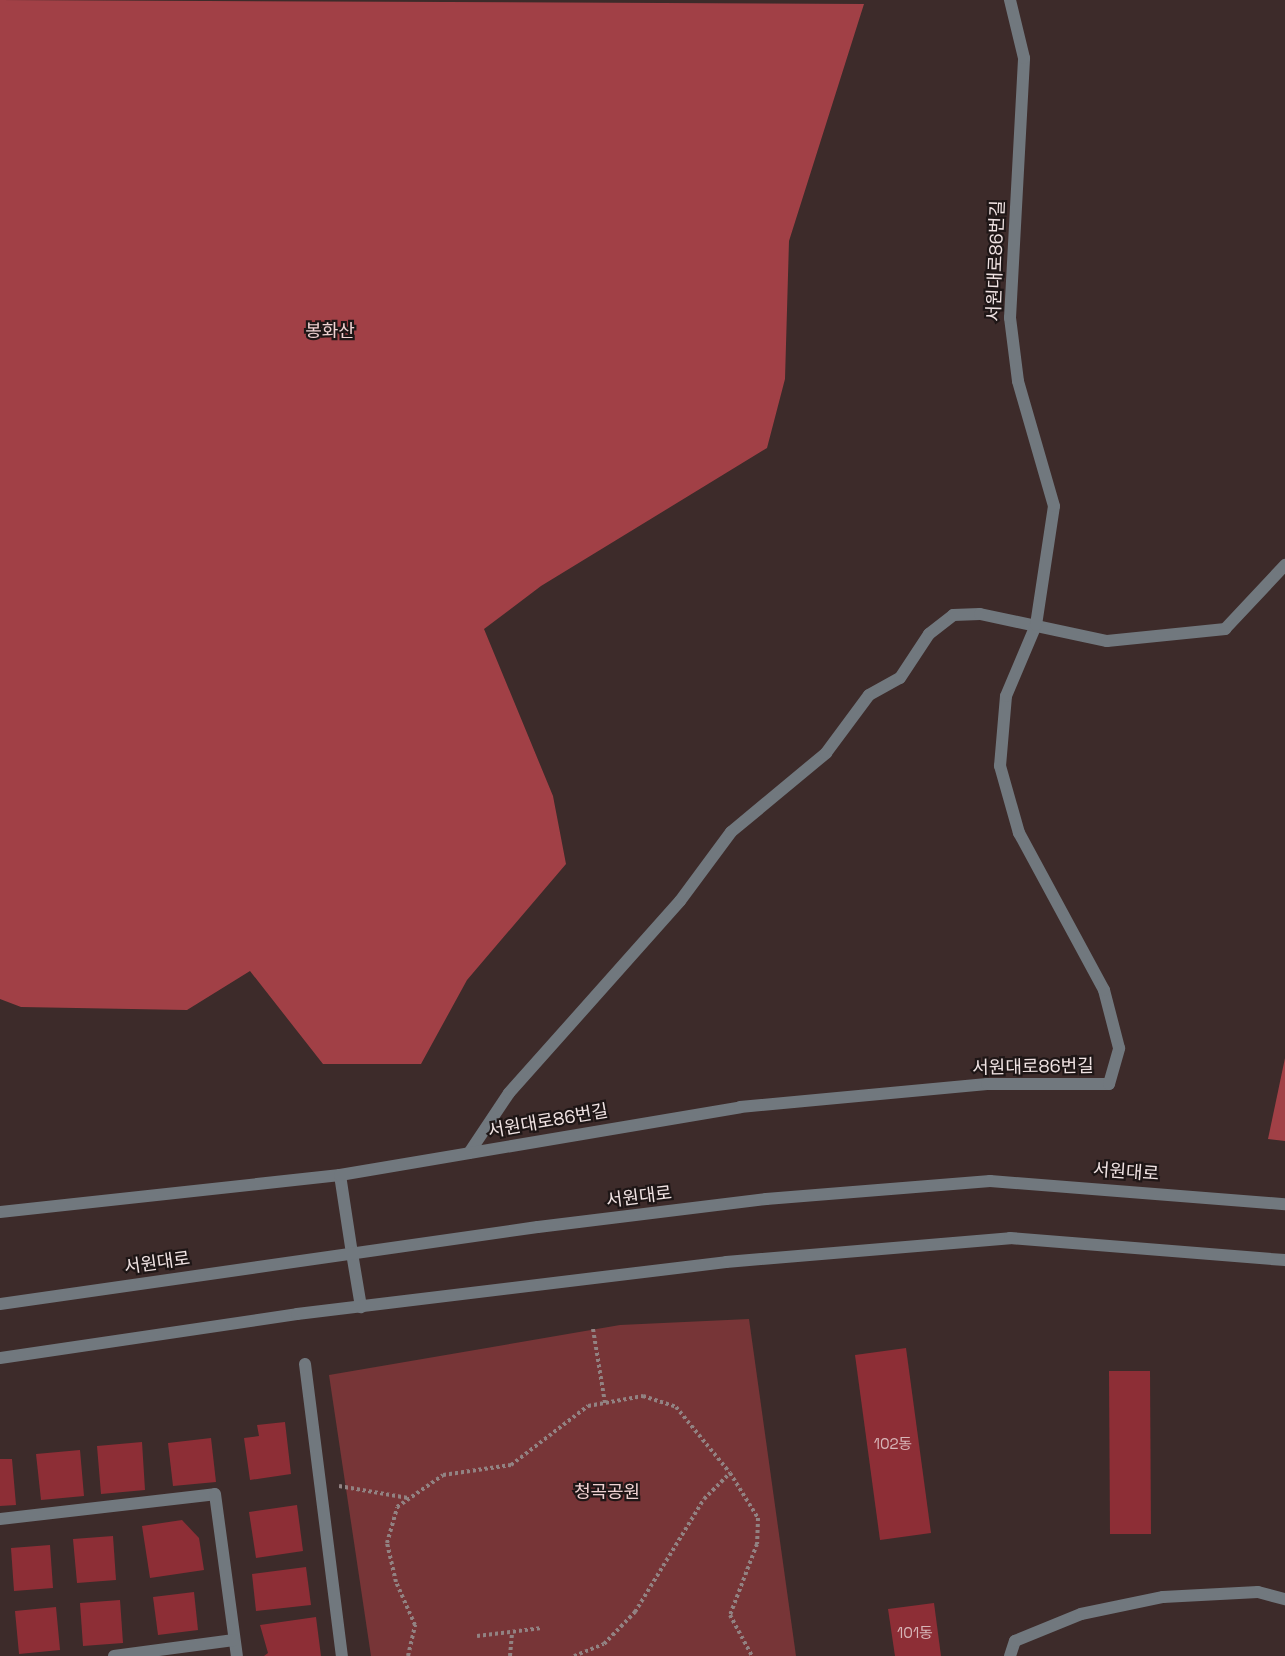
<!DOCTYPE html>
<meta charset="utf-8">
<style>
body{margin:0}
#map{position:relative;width:1285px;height:1656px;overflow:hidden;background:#3d2b2a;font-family:"Space Grotesk","Noto Sans KR",sans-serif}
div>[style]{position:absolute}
.green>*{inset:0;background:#773537}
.forest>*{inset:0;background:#a14046}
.building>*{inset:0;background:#8d2e36}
.path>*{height:4px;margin-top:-2px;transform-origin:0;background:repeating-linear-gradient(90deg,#928282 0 3px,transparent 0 6px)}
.service>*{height:12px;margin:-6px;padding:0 6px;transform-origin:6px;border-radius:6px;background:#71787e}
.pedestrian>*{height:12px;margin:-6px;padding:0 6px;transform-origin:6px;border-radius:6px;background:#71787e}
.minor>*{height:12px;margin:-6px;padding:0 6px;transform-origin:6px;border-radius:6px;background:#71787e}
.tertiary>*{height:12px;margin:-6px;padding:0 6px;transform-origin:6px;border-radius:6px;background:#71787e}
span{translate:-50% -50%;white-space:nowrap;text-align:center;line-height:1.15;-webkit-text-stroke:4.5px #1e1616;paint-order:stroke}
.number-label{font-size:15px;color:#d7b6b8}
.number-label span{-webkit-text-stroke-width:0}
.street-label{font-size:18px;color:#f0e3e3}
.park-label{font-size:18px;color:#efd2d2}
</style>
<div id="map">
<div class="green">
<div style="clip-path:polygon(749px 1319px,796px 1656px,371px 1656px,329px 1375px,620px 1325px)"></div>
</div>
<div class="forest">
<div style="clip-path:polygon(0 0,864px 4px,789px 241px,785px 379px,767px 448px,541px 586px,484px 629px,553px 796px,566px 864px,467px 980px,421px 1064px,323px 1064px,250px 971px,187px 1010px,21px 1007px,0 999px)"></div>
<div style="clip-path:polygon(1285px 1058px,1285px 1141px,1268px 1139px)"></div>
</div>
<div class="building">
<div style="clip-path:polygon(906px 1348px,931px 1533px,880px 1540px,855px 1355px)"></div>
<div style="clip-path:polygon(1109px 1371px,1150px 1371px,1151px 1534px,1110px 1534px)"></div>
<div style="clip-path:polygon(285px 1422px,291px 1474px,250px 1480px,244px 1438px,259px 1436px,257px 1425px)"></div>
<div style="clip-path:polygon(211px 1438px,216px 1482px,173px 1486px,168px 1443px)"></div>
<div style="clip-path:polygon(142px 1442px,145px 1490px,101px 1494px,97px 1446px)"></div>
<div style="clip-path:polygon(80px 1450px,84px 1496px,41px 1500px,36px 1454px)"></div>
<div style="clip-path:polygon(0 1459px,12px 1459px,16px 1505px,0 1506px)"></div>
<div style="clip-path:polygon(297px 1505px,303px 1551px,256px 1558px,249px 1512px)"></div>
<div style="clip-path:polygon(182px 1520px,199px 1538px,204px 1570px,150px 1578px,142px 1526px)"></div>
<div style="clip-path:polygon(113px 1536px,116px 1580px,77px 1583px,73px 1539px)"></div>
<div style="clip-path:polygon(50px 1545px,53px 1588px,14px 1591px,11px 1548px)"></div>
<div style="clip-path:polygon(306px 1567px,311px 1605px,256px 1611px,252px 1574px)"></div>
<div style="clip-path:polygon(194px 1592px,198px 1630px,158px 1635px,153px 1597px)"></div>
<div style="clip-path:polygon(120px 1600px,123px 1643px,83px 1646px,80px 1603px)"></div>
<div style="clip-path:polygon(934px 1603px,941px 1656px,895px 1656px,888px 1609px)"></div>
<div style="clip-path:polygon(56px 1607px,60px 1650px,19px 1654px,15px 1611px)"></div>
<div style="clip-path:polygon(316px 1617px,321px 1656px,264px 1656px,268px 1653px,260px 1625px)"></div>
</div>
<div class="path">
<div style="left:593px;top:1329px;width:75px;rotate:80.8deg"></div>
<div style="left:339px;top:1486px;width:70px;rotate:9.9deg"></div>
<div style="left:477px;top:1636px;width:65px;rotate:-7deg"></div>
<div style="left:408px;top:1656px;width:32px;rotate:-77deg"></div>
<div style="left:415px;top:1625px;width:47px;rotate:-113.8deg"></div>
<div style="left:396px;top:1582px;width:40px;rotate:-103deg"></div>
<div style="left:387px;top:1543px;width:37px;rotate:-74deg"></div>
<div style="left:397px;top:1507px;width:56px;rotate:-34.8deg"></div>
<div style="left:443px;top:1475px;width:69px;rotate:-8.4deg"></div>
<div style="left:511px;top:1465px;width:97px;rotate:-37.5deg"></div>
<div style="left:588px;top:1406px;width:56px;rotate:-10.3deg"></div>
<div style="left:643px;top:1396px;width:35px;rotate:18deg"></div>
<div style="left:676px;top:1407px;width:85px;rotate:50.7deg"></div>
<div style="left:730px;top:1473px;width:53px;rotate:58.1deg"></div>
<div style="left:758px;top:1518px;width:26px;rotate:92deg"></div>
<div style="left:757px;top:1544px;width:76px;rotate:110.8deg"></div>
<div style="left:730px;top:1615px;width:47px;rotate:61.8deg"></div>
<div style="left:510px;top:1656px;width:22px;rotate:-85deg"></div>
<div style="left:574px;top:1656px;width:32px;rotate:-22deg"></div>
<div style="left:604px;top:1644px;width:45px;rotate:-45.9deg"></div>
<div style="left:635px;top:1612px;width:132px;rotate:-58.6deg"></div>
<div style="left:704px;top:1499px;width:37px;rotate:-45deg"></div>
</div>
<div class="service">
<div style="left:1010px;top:1656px;width:16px;rotate:-72deg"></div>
<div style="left:1015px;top:1641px;width:71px;rotate:-22.2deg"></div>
<div style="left:1081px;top:1614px;width:84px;rotate:-11.7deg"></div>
<div style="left:1163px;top:1597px;width:95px;rotate:-3deg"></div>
<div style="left:1258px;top:1592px;width:28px;rotate:15deg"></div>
</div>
<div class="pedestrian">
<div style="left:305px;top:1364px;width:294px;rotate:82.8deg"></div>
</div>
<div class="minor">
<div style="left:469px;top:1153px;width:72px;rotate:-56.3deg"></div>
<div style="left:509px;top:1093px;width:257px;rotate:-48.3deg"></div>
<div style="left:680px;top:901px;width:86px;rotate:-53.5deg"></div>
<div style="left:731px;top:832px;width:124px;rotate:-39.7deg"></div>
<div style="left:826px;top:753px;width:72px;rotate:-53.4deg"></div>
<div style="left:869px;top:695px;width:35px;rotate:-29deg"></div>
<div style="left:900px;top:678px;width:53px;rotate:-56.6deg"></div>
<div style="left:929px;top:634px;width:31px;rotate:-38deg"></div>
<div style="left:953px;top:615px;width:27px;rotate:-2deg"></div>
<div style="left:980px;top:614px;width:130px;rotate:12deg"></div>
<div style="left:1107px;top:641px;width:119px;rotate:-5.8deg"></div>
<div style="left:1225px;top:629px;width:88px;rotate:-46.8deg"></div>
<div style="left:340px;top:1175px;width:79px;rotate:81.3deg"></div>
<div style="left:0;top:1212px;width:342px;rotate:-6.2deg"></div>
<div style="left:340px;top:1175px;width:406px;rotate:-9.6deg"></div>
<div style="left:740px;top:1107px;width:248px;rotate:-5.3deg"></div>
<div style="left:987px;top:1084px;width:122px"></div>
<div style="left:1109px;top:1084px;width:37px;rotate:-74deg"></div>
<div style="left:1119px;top:1048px;width:60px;rotate:-104.5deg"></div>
<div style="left:1104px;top:990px;width:179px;rotate:-118.4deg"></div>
<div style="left:1019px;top:833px;width:70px;rotate:-105.8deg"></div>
<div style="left:1000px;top:766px;width:70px;rotate:-85.1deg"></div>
<div style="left:1006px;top:696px;width:77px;rotate:-67.1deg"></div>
<div style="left:1036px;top:625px;width:120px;rotate:-81.4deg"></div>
<div style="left:1054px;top:506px;width:130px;rotate:-106.1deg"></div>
<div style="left:1018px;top:381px;width:64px;rotate:-97.2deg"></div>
<div style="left:1010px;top:318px;width:260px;rotate:-86.9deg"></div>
<div style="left:1024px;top:58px;width:60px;rotate:-103.6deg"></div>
<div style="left:0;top:1519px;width:216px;rotate:-6.6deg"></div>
<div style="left:215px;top:1494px;width:163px;rotate:82.3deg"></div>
<div style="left:114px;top:1656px;width:121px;rotate:-7.6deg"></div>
</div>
<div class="tertiary">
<div style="left:352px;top:1253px;width:55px;rotate:80.5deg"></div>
<div style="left:0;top:1304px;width:543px;rotate:-8.15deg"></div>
<div style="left:538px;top:1227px;width:230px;rotate:-7deg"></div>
<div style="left:766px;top:1199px;width:225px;rotate:-4.6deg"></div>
<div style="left:990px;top:1181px;width:296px;rotate:4.5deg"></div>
<div style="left:0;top:1358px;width:300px;rotate:-8.4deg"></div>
<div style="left:297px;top:1314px;width:432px;rotate:-6.9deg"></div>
<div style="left:726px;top:1262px;width:285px;rotate:-4.8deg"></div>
<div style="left:1010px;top:1238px;width:276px;rotate:4.6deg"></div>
</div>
<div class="number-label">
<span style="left:893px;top:1444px">102동</span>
<span style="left:915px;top:1633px">101동</span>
</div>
<div class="street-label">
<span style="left:996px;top:261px;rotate:-88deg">서원대로86번길</span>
<span style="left:1033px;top:1067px;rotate:-1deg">서원대로86번길</span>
<span style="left:548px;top:1121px;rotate:-10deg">서원대로86번길</span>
<span style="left:1126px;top:1172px;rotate:4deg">서원대로</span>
<span style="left:639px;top:1197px;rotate:-7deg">서원대로</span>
<span style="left:157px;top:1263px;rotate:-8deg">서원대로</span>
</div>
<div class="park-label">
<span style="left:330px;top:331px">봉화산</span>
<span style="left:607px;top:1492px">청곡공원</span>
</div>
</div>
